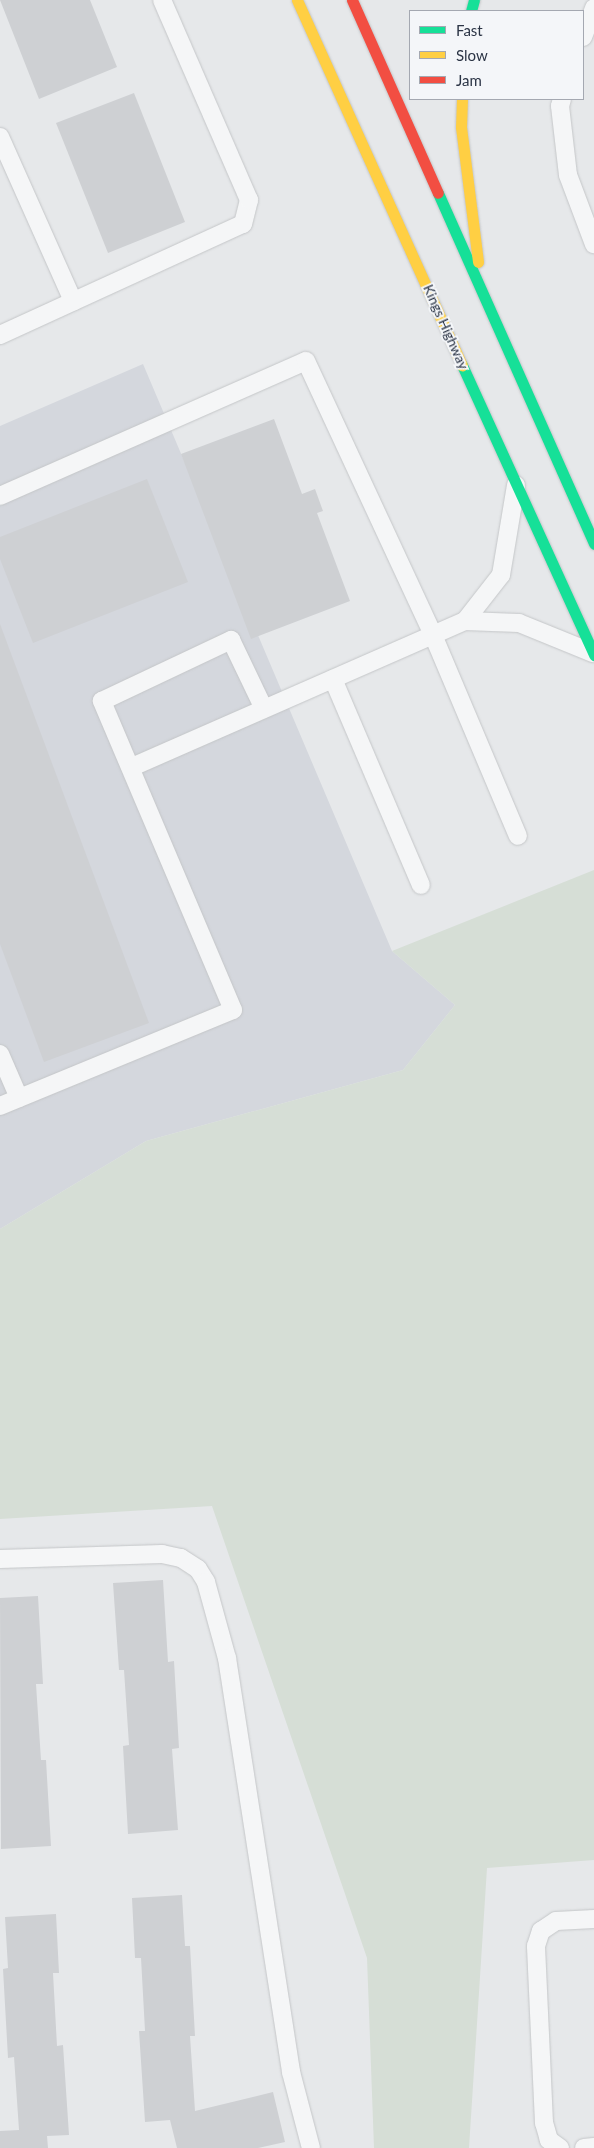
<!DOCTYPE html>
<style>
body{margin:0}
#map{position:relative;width:594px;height:2148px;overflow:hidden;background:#e6e8ea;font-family:Lato,sans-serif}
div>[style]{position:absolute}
.built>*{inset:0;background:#d4d7dd}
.green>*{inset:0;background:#d6ded6}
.building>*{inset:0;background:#ced0d3}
.roads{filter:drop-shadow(0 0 1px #c4c6c8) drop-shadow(0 0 1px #c4c6c8)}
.lane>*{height:18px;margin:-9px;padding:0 9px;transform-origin:9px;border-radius:9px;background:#f5f6f7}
.fast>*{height:11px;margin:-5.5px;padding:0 5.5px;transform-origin:5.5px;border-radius:5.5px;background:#16e098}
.slow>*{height:11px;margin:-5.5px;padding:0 5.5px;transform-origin:5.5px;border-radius:5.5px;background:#ffcf43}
.jam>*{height:11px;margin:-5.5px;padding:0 5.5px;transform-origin:5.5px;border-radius:5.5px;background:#f24e42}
span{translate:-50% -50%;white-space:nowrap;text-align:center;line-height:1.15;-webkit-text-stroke:4px #f4f6f9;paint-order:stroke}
.street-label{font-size:14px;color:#2b3445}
.legend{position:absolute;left:409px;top:10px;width:175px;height:90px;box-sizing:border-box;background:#f4f6f9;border:1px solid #a4a8b1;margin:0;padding:6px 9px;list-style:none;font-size:15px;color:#2b3445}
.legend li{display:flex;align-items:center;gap:10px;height:25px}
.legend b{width:25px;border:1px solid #a4a8b1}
</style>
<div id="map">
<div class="built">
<div style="clip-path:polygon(143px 364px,392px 951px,455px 1005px,403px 1070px,146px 1141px,0 1229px,0 426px)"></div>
</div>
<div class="green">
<div style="clip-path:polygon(594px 870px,594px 1860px,487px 1868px,469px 2148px,374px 2148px,367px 1958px,212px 1506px,0 1519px,0 1229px,146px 1141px,403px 1070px,455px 1005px,392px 951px)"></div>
</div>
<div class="building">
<div style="clip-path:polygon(0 0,90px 0,117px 67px,39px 99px)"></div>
<div style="clip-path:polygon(134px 93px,185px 222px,108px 253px,56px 123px)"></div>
<div style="clip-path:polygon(274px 419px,302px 494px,315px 489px,323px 511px,317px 513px,350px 601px,251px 639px,181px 454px)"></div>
<div style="clip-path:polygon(147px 479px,188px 582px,33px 643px,0 559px,0 537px)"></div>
<div style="clip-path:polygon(0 624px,149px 1023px,44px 1062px,0 944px)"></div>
<div style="clip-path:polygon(163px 1580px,168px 1662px,174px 1661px,179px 1748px,172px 1749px,178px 1830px,128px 1834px,123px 1746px,129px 1745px,124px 1670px,119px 1670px,113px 1583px)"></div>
<div style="clip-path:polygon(38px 1596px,43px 1684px,36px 1684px,41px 1760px,46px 1760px,51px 1846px,1px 1849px,0 1598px)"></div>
<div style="clip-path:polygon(182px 1895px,185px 1946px,190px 1946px,195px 2036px,190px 2036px,195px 2111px,273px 2092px,285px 2142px,258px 2148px,177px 2148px,170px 2120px,145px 2122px,139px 2031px,145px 2031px,141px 1958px,135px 1958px,132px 1898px)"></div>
<div style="clip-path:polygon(56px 1914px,59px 1973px,53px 1973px,57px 2046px,63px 2045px,69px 2135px,47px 2136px,48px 2148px,0 2148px,0 2131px,19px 2130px,14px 2057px,8px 2058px,3px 1969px,8px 1968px,5px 1917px)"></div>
</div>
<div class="roads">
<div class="lane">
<div style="left:583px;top:37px;width:31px;rotate:-69deg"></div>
<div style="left:562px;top:99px;width:7px;rotate:106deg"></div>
<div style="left:560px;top:106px;width:69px;rotate:83.4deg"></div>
<div style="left:568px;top:175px;width:74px;rotate:69.4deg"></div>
<div style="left:0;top:137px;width:180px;rotate:66deg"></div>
<div style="left:0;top:335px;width:267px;rotate:-24.6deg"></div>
<div style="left:243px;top:224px;width:25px;rotate:-76deg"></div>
<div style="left:249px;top:200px;width:218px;rotate:-113.5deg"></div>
<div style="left:0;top:496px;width:334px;rotate:-23.8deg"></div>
<div style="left:306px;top:361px;width:302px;rotate:65.1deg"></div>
<div style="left:433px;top:635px;width:218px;rotate:67.1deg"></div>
<div style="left:465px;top:621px;width:58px;rotate:-52deg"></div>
<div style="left:501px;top:575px;width:91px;rotate:-80.5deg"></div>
<div style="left:333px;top:679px;width:224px;rotate:66.9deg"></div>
<div style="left:132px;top:767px;width:364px;rotate:-23.7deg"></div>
<div style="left:465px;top:621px;width:54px;rotate:2.1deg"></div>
<div style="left:519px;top:623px;width:80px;rotate:22.1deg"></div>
<div style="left:0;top:1054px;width:48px;rotate:66.6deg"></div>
<div style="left:0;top:1106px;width:252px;rotate:-22.4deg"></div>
<div style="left:233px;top:1010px;width:336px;rotate:-113deg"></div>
<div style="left:102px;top:701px;width:143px;rotate:-25.3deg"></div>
<div style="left:231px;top:640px;width:76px;rotate:64.4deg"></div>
<div style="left:0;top:1559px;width:162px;rotate:-1.8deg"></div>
<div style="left:162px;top:1554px;width:19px;rotate:12deg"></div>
<div style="left:181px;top:1558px;width:20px;rotate:33deg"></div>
<div style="left:198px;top:1569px;width:15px;rotate:58deg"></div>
<div style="left:206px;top:1582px;width:79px;rotate:74.6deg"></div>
<div style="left:227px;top:1658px;width:419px;rotate:81.2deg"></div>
<div style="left:291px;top:2072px;width:79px;rotate:75.3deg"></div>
<div style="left:560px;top:2148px;width:14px;rotate:-144deg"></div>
<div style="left:549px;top:2140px;width:18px;rotate:-106deg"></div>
<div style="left:544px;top:2123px;width:177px;rotate:-92.6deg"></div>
<div style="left:536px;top:1946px;width:16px;rotate:-72deg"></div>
<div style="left:541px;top:1931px;width:18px;rotate:-34deg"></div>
<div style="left:556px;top:1921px;width:38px;rotate:-3deg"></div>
<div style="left:584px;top:2148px;width:10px;rotate:-6deg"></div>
</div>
<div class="fast">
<div style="left:471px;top:11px;width:11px;rotate:-75deg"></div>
<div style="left:438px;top:193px;width:384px;rotate:66deg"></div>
<div style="left:462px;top:365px;width:319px;rotate:65.5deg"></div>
</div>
<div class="slow">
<div style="left:297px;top:0;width:401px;rotate:65.7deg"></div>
<div style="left:462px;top:99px;width:28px;rotate:92deg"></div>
<div style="left:461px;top:127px;width:136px;rotate:82.8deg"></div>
</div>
<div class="jam">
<div style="left:352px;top:0;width:211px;rotate:66deg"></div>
</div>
</div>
<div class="street-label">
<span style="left:446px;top:327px;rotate:66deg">Kings Highway</span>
</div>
<ul class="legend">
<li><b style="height:6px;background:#16e098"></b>Fast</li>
<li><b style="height:6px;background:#ffcf43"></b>Slow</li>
<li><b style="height:6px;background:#f24e42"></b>Jam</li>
</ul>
</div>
